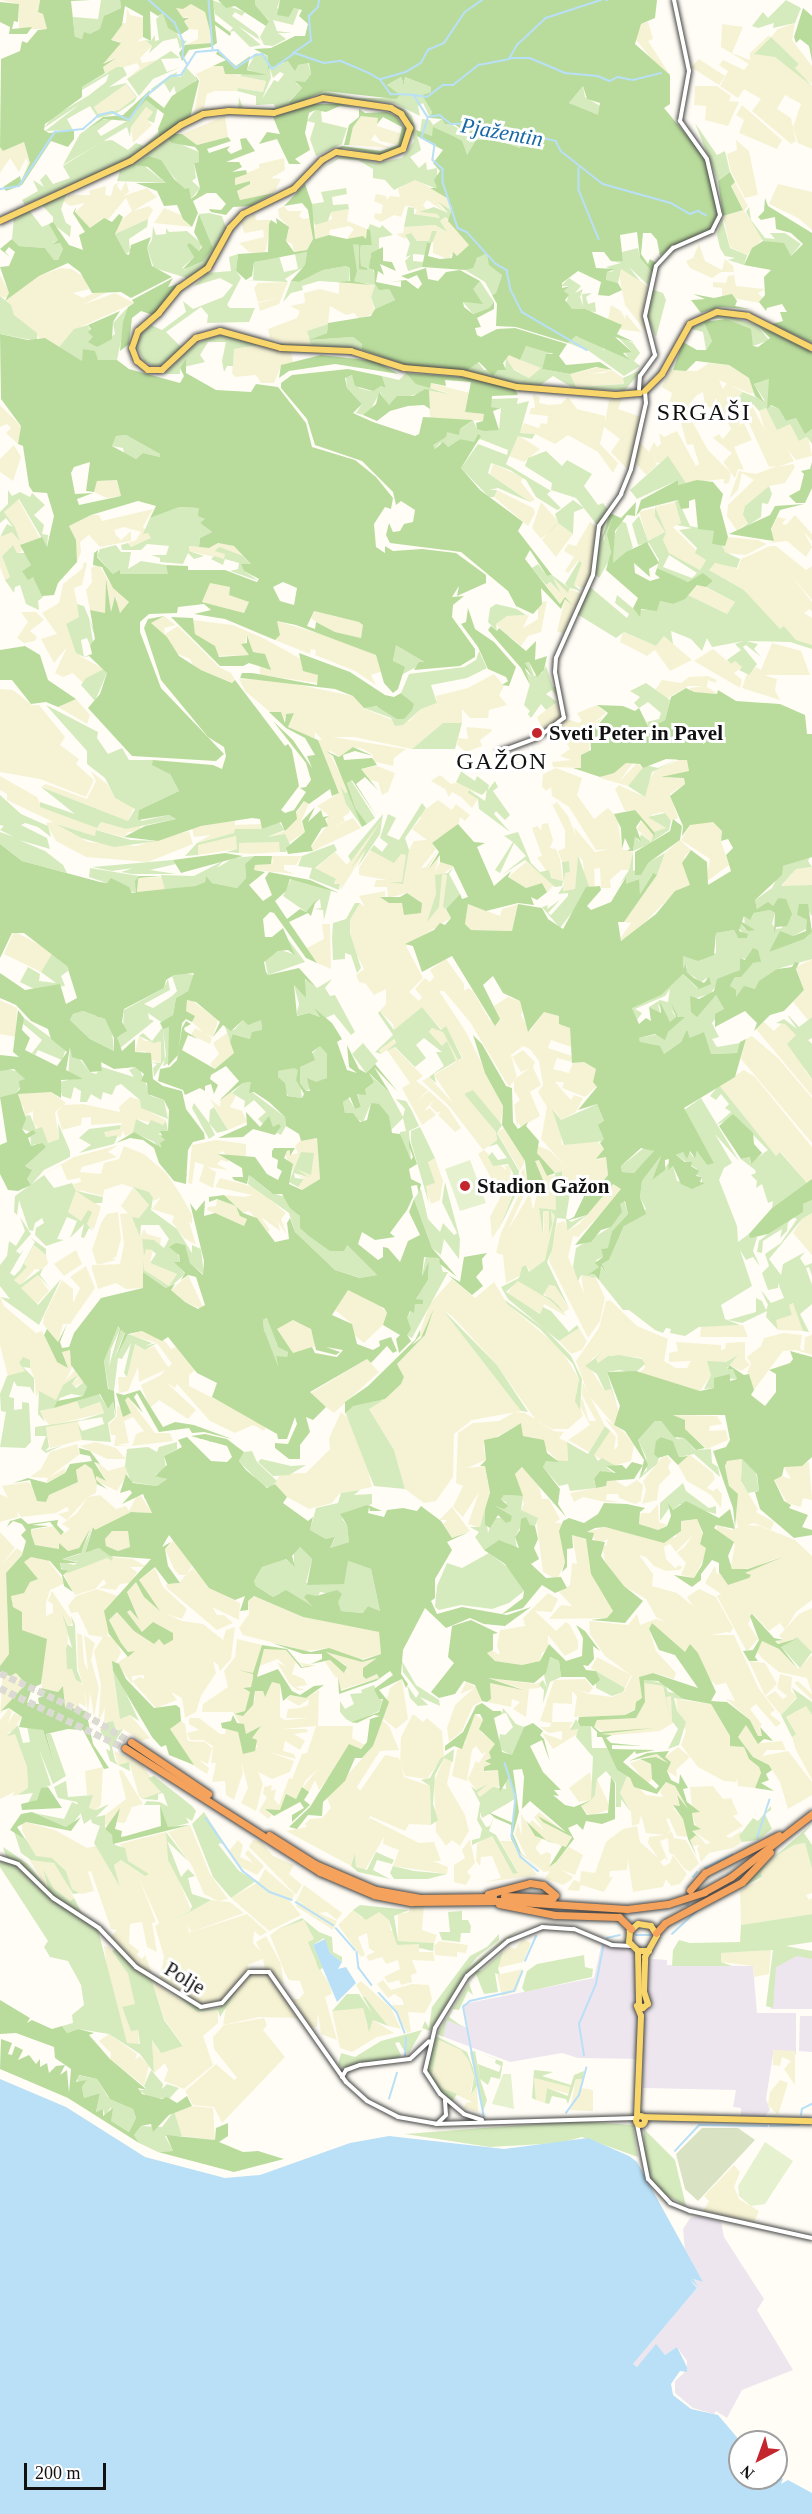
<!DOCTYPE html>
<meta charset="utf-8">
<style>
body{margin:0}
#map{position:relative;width:812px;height:2514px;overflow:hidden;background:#fffdf5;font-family:Georgia,serif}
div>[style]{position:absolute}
.industrial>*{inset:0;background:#eee6ef}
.farmland>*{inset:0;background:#f6f3d4}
.green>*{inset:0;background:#d5ebbd}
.forest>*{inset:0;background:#b9dc9c}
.cemetery>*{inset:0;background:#d9e3c4}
.pitch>*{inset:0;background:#e6f2cf}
.water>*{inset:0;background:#b9e0f7}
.stream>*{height:1.5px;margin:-0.75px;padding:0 0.75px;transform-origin:0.75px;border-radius:0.75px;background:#b9e0f7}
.highway-tunnel>*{height:7px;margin-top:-3.5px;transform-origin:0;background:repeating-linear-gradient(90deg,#dbdad3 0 7px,transparent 0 10.5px)}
.roads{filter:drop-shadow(0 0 2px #444) drop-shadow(0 0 2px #444)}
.minor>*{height:4px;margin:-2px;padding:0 2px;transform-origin:2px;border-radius:2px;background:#fff}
.major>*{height:6px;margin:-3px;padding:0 3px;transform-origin:3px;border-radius:3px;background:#f9d66b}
.major>.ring{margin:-3px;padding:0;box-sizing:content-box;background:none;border:6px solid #f9d66b;border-radius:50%}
.highway>*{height:7px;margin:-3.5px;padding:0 3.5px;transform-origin:3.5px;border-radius:3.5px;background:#f5a25d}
.dots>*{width:16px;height:16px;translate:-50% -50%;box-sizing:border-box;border:3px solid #fff;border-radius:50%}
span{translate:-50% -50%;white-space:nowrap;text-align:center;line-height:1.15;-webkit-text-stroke:6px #fff;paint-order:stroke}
.poi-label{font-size:21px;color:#111;font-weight:700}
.left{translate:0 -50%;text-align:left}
.street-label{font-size:21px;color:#111}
.water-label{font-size:22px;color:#1768a6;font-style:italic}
.quarter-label{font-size:24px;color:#111;letter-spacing:1.5px}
.north{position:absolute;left:728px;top:2430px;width:60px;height:60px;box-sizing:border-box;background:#fff;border:2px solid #a0a0a0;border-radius:50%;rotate:221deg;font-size:16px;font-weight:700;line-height:24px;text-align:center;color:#111}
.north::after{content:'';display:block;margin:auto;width:21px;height:27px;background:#c4262e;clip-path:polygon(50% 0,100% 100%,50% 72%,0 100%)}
.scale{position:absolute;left:24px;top:2463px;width:82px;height:27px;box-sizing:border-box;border:3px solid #111;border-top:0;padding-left:8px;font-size:18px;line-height:21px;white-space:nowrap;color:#111;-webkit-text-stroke:4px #fff;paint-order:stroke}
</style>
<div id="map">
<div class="industrial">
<div style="clip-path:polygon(602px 1942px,628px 1947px,638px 1958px,667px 1960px,667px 1965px,753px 1966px,757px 2013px,796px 2013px,796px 2054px,773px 2055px,766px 2099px,770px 2110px,761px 2120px,741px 2119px,741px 2108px,733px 2107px,736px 2090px,643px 2088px,643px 2059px,578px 2058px,562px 2053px,510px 2062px,439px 2035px,445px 2019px,468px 2028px,463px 2004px,594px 1978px)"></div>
<div style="clip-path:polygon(775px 1954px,812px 1955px,812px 2009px,771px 2009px)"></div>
<div style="clip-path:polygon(800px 2016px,812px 2016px,812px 2052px,799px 2051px)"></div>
<div style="clip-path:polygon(698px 2216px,721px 2222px,724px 2237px,764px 2299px,757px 2310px,793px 2370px,742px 2390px,727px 2418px,716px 2411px,714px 2414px,693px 2408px,675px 2393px,675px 2381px,687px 2370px,687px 2361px,677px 2347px,665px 2355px,656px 2345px,637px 2367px,633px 2364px,697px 2288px,690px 2279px,699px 2287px,693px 2279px,703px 2282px,685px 2251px,683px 2229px,690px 2218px)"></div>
</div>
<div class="farmland">
<div style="clip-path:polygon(0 0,40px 0,38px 12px,43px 14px,47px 29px,19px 29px,19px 4px)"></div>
<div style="clip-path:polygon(192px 4px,205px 12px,213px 43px,208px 46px,185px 45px,198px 39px,198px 30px,189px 29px,184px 20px,188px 16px,183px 18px,176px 8px)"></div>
<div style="clip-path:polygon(127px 8px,130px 15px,144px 18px,143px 37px,137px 42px,145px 40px,152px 46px,140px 58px,142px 63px,157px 60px,155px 65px,127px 79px,140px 68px,137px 63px,105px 73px,103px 67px,115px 57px,103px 64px,120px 42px,111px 40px,123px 23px,126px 23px)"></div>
<div style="clip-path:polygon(648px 22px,653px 39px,648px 41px,670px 75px,656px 65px,634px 37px,640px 24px)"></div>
<div style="clip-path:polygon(795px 23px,792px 40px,812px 66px,812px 84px,802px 77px,812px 86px,812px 149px,798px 143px,793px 127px,801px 104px,785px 95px,777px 109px,791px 118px,796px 141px,791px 144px,752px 111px,761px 99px,744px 89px,738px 98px,720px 86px,728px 71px,719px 65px,723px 60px,744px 70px,749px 64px,721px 47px,722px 24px,743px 27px,732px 53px,750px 60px,750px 53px,769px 35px,770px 38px,755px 53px,775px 57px,802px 77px,795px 68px,799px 64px,771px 37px,778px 29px)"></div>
<div style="clip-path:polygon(699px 59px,725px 76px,719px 85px,691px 67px)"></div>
<div style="clip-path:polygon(213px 66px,223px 66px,225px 73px,266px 81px,263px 92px,238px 88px,237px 91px,215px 91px,207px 94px,204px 108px,228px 109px,194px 115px,200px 80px,196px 74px)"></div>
<div style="clip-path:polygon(126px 84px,136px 97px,119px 110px,98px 114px,94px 107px)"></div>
<div style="clip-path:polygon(695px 86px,717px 86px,731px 96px,729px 101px,739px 102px,728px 126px,705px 120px,706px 106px,694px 105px)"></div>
<div style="clip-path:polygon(742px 105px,782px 140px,777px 149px,739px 133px,744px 120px,736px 115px)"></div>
<div style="clip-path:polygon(146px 107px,153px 112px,147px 120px,152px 125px,133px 143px,131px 127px)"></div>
<div style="clip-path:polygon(225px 116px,228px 137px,197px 145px,182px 134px)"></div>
<div style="clip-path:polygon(361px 116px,378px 118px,377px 126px,403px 134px,398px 145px,380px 141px,375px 134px,371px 140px,391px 148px,349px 145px,353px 127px)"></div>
<div style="clip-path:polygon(736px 140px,749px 151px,758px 195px,745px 198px,731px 172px,727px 154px,737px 150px)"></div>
<div style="clip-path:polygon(24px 142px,30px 163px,23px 176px,28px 163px,26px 158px,19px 172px,10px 158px,0 173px,0 147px,3px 151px)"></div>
<div style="clip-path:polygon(284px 158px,285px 170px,271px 178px,281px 179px,274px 193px,241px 202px,237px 191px,250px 181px,234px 185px,234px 178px,259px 168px,259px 164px)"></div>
<div style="clip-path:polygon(415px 179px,448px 198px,451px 210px,438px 204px,448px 214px,427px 200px,423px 205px,428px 211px,420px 212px,437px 214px,440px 218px,415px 214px,417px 210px,410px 206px,405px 206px,401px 217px,394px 215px,381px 222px,374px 218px,375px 213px,381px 214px,383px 205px,374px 201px,376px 194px,386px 196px,387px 200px,390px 196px,400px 197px,398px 189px)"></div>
<div style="clip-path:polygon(126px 181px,129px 192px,123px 196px,147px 188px,157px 197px,133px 211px,149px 206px,153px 210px,148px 219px,115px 234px,117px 224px,132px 211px,126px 198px,107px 221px,103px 218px,90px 228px,75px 212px,85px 203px,70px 206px,63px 201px,69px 195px,90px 195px,89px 191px,106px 186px,105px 195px,111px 196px,114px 185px,120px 182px,117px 186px,121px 191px)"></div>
<div style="clip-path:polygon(735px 182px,748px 206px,744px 211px,764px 238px,747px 255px,730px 247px,723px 216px,743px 210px,731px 185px)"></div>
<div style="clip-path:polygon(778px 184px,812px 192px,812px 230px,798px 218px,769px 204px)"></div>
<div style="clip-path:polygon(284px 206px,288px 211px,302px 211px,299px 216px,303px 219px,310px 218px,313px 239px,307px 250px,294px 252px,292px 244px,286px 241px,289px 227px,279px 217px,278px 209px)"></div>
<div style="clip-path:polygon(164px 208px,181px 215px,192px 227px,154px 223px)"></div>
<div style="clip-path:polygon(349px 209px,347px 221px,367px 229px,367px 239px,346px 240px,354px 229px,349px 226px,330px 230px,329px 235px,314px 239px,315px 225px,332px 219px,330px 212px)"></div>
<div style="clip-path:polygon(255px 214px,256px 220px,271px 220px,265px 254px,249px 252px,239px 243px,264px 237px,263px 230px,244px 233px,241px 221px)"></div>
<div style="clip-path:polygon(445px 217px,469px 245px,457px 256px,450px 254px,452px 257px,447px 259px,433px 253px,433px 233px,429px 241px,417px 241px,410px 233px,405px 239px,396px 234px,403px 233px,404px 227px,435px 225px,446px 232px,440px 221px)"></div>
<div style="clip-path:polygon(699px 244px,705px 261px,722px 270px,725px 259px,733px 266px,734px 272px,721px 272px,712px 278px,690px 268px,686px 261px,693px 258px)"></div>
<div style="clip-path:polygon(61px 268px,72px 269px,84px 277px,89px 289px,73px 293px,83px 298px,98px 291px,108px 292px,82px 305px,115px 293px,134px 303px,74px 330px,59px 347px,38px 337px,14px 315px,6px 300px,39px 276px)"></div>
<div style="clip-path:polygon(625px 269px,648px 287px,642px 314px,646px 332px,625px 305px,618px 270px)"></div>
<div style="clip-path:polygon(10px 270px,25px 286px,5px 298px,0 296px,0 275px,8px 290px,11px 283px,5px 274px)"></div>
<div style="clip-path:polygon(734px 275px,736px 286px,765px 289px,758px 293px,763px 298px,760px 303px,722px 296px,722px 288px,713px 287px,713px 282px,726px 283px,728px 276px)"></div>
<div style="clip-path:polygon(339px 281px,375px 285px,371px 297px,375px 313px,359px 319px,354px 313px,346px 315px,330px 306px,328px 324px,307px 331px,311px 345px,291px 345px,270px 338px,268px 329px,297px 318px,300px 311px,290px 306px,305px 303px,304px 293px,320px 289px,339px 294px)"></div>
<div style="clip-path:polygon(288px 282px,279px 304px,260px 311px,258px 303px,279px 298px,258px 302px,254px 288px,258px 283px)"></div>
<div style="clip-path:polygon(611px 305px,621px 311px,625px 319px,626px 314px,641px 332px,618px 329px,621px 325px,608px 319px)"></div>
<div style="clip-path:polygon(258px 344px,291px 352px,293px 362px,281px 366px,274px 383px,261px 383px,256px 375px,235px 377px,232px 373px,234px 349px)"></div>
<div style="clip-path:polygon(509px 354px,517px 359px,541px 368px,529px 378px,509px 366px,506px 358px)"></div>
<div style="clip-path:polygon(709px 363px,729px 365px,749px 378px,756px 392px,751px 394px,719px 380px,723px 389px,727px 383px,743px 392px,731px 403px,735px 411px,741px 410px,743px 416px,739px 425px,744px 423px,752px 440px,734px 447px,744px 470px,738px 469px,735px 478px,723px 462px,732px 453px,713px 438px,719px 434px,723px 439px,731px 429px,720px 407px,713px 409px,705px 405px,703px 392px,697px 395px,689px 404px,694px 421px,669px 404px,672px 393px,662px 387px,670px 370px,697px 371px)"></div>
<div style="clip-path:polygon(604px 366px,609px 371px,587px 374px,604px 373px,612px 370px,623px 378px,624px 384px,574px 387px,570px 374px)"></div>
<div style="clip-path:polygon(430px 383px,470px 393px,465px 412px,484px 414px,484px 421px,430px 418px,429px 390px,449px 393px,430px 388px)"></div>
<div style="clip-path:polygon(533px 395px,540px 397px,539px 403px,549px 405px,561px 404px,568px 397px,577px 409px,605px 416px,605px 422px,609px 400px,622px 399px,618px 409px,641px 417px,628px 470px,611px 452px,620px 439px,604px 427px,600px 444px,618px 463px,613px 473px,598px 452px,568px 435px,555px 444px,535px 434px,520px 433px,524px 423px,539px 428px,541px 423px,547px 424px,548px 416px,529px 414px,531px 408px,535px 408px)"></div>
<div style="clip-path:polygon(0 405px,21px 426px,18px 444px,6px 433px,11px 428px,7px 424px,0 427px)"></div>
<div style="clip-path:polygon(752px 406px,765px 430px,759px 411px,766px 408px,790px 424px,799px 441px,808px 437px,812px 456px,796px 460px,787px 449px,794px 461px,778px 467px,793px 464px,795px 467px,785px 483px,769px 486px,745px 506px,748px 522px,737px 531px,727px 516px,728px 505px,754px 480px,742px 473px,738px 490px,729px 499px,739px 471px,756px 474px,777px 466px,769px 467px,746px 417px)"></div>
<div style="clip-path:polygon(670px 407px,693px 423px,708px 450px,731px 473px,729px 483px,724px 484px,724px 479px,686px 483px,667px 457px,660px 463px,655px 462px,657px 465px,646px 475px,634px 461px,639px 441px,649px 452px,654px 442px,657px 447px,661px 444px,659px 433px,664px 437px,677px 431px,696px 466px,699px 464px,693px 444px,687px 445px,681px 423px)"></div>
<div style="clip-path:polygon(518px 435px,540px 449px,524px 462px,509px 456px)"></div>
<div style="clip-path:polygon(14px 445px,21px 457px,13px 481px,0 472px,0 459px)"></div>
<div style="clip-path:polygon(493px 464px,523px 477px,521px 482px,535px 500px,530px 502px,490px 474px)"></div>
<div style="clip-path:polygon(117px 480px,121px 496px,107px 498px,94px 492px,97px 481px)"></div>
<div style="clip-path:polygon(497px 490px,533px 508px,535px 513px,528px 526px,494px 497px)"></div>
<div style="clip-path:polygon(18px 499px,40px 538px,22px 544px,22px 551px,17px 554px,13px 545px,2px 556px,10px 577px,5px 580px,0 567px,0 537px,12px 531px,19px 542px,15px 527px,4px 512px)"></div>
<div style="clip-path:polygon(541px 502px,558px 521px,554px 526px,558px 523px,573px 534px,556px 557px,542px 540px,550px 531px,541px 539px,532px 528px)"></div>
<div style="clip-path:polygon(675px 502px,681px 523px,673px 527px,706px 560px,700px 570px,669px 553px,663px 540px,666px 532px,655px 507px)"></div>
<div style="clip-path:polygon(654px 508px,665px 532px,648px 541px,639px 512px)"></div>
<div style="clip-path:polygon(153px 509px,143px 527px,152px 538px,131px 547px,128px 543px,136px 540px,141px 532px,124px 527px,114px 530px,116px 535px,121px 540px,131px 531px,131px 541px,100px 547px,89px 535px,80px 542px,81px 552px,77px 562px,75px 559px,76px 540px,69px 526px,91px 515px,99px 515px,102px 521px)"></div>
<div style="clip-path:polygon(795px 515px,812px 534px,812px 541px,804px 532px,812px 547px,806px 557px,787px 541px,769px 543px,774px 541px,771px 531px,777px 517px,786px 519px,782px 524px,786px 525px)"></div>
<div style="clip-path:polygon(590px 522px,597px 527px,592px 573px,585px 589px,574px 585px,582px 561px,578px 561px,568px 573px,565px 571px,574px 557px,564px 551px,568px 544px,576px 546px)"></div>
<div style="clip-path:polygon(728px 537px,758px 540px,767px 544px,746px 555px,725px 553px,723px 547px)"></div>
<div style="clip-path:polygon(218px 543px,235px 546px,243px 556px,227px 552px,224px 559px,188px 551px,189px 546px,208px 548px)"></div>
<div style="clip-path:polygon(770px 546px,776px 546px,806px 570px,812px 566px,812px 600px,791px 575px,812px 602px,812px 612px,810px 609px,804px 613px,812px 618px,812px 645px,796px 640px,784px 626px,780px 630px,744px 590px,709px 570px,713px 563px,720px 562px,738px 569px,741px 559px)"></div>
<div style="clip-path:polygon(84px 562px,87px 563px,82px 585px,74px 588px,80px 617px,66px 624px,80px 656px,104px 669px,83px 683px,73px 673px,63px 677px,55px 673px,67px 647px,54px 663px,41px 639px,57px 634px,42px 613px,59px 603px,63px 584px,82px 569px)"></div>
<div style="clip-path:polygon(99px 564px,109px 582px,129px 601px,122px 612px,117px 611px,117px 599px,115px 596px,111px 612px,106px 580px,105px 613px,90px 610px,86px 590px,92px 582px,91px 568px)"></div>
<div style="clip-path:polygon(554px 578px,568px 592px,571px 589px,583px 595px,576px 609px,573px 606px,574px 611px,564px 634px,557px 631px,565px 599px,569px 603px,565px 597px,560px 604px,546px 585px,549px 582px,560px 592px)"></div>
<div style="clip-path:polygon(210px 582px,230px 587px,229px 594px,249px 602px,244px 613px,202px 602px)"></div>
<div style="clip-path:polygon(699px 584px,735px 602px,727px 614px,688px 595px)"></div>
<div style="clip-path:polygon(547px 601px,541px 632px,528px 636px,521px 646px,495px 624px,507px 616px,529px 615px,523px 628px,538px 619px,538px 603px)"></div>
<div style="clip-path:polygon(314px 611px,359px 622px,364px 625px,361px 638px,335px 632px,316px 622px,311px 618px)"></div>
<div style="clip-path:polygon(21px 612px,36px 612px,44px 620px,30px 631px,37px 637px,35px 641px,24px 643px,17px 638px,28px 622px)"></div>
<div style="clip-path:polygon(164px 616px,176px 625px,164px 628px,165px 634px,178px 626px,219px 667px,231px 673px,235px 680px,233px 683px,194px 667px,190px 659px,178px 654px,151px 623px)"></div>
<div style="clip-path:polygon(193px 620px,233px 625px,263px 638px,303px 660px,302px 668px,318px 674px,318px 683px,260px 675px,259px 653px,253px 652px,247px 635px,244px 647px,249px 655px,215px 656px,209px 644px,195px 634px)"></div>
<div style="clip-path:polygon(277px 621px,350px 643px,376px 655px,383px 671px,371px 675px,376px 685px,355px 671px,315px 655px,316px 650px,311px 649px,310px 654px,275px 640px)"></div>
<div style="clip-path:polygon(623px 632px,656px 646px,664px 636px,692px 660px,670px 671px,655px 650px,647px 656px,620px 642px)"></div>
<div style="clip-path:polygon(772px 643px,801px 651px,810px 675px,764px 675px,777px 679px,775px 690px,780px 700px,742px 688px,746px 676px,756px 667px,761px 670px)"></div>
<div style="clip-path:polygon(713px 649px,731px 664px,735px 660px,742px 667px,734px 673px,742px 680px,740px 688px,694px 661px)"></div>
<div style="clip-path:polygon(494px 674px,504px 686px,499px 695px,507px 705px,489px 710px,488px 718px,470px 718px,462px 709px,462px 723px,443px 723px,412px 749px,354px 737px,333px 737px,406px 749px,394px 758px,393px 766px,372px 761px,373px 755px,363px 749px,353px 747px,339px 757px,331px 751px,329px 752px,347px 787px,349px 792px,345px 794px,340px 785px,350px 812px,343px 817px,345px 821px,331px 828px,353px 818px,361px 828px,313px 851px,311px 847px,326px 827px,328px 815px,317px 806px,339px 793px,320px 746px,318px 740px,322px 740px,315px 732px,315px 738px,309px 737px,288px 727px,294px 713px,286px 714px,283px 722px,281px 712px,270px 712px,245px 691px,239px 679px,275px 680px,353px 696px,365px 709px,395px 721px,409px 721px,421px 709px,437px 703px,436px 696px,468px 688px)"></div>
<div style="clip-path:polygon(708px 676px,717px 680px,715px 683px,708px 680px,707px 687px,718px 694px,691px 692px,690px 688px,704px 686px,688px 686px,665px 700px,655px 690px,662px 680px,681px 683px,689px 677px)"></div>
<div style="clip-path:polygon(0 689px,13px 690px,32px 705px,39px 705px,65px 737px,60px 745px,79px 759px,76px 764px,94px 780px,86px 797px,40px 779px,0 772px)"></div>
<div style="clip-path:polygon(76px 699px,90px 715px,87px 724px,58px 707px)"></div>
<div style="clip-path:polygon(557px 702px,562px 717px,544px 732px,537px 717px)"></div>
<div style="clip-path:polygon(597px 705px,606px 713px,587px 728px,565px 740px,559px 734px,563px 729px,560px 724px,567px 719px,579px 723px,582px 721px,577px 713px)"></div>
<div style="clip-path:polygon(603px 717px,590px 734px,589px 751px,581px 755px,581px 768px,553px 767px,552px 762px,571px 760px,560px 756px,570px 749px,566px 742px)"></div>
<div style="clip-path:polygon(466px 727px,491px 729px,492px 731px,480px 740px,482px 746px,466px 752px,457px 745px,458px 738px,468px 739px)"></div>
<div style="clip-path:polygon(684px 758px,690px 763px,689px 771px,665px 778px,684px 778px,685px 784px,670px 794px,678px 818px,671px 821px,663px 812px,651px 815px,666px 828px,655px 833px,649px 828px,655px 837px,651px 842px,637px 829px,642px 820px,635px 810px,625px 811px,615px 789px,619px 785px,645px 797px,644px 790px,655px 770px)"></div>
<div style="clip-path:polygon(626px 763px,633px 763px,619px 782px,637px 763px,643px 768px,628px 786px,600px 778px)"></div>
<div style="clip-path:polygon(377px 766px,395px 773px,388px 792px,382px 795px,378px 782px,370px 780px,361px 769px)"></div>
<div style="clip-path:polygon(556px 768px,582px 778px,577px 795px,594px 819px,608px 808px,617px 817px,622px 849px,596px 850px,569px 807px,552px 796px,551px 787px,546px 791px,542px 787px,543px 774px)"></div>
<div style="clip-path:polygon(91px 771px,107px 784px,115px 798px,134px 807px,128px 821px,41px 787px,46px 784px,87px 799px,96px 781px)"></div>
<div style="clip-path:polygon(440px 775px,451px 784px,459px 782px,482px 795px,469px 790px,478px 799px,472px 808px,461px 797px,452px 792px,449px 797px,445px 789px,431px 781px)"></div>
<div style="clip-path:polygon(0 776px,37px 797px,40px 803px,97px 828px,101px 822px,126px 829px,141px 825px,140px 831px,128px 832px,124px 837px,97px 830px,95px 836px,56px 824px,88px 842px,136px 846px,189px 831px,193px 844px,148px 862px,86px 857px,56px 841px,46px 823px,53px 822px,7px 800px,7px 794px,0 790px)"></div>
<div style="clip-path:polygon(305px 800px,309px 804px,301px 821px,305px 832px,290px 842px,286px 841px,285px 835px,268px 837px,285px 831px)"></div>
<div style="clip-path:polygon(438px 800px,452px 810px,456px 804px,470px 815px,465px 821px,460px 817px,458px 827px,432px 843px,436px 849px,421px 868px,426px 867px,438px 850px,428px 869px,440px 854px,435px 872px,440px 862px,454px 866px,443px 874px,447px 875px,444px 907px,451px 918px,403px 948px,406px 946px,423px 978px,409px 992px,419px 1001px,422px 997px,415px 989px,425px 978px,430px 982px,434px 977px,430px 970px,446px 959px,464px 984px,464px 991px,468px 988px,473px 991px,490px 1021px,496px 1015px,494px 1006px,508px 997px,520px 1001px,524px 1008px,521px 1015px,530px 1031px,544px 1012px,559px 1016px,570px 1028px,571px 1047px,551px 1040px,548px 1048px,572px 1056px,572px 1062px,557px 1058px,553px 1069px,569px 1073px,573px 1063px,584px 1062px,596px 1069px,597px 1086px,585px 1097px,562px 1088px,564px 1082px,555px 1082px,571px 1100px,574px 1095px,583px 1098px,576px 1112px,561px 1120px,553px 1108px,560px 1123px,562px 1145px,597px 1141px,604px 1149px,597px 1160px,606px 1157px,608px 1175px,594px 1193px,562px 1190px,562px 1171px,552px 1173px,537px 1153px,538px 1146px,549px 1150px,565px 1166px,541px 1139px,547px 1107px,538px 1092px,543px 1085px,539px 1061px,530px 1049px,523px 1046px,511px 1055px,517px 1077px,509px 1087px,470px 1022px,444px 991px,439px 991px,466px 1032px,503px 1106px,500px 1126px,473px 1090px,464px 1094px,496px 1132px,497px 1140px,483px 1150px,450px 1107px,422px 1081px,429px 1077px,453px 1103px,434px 1075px,456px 1062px,447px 1045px,442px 1047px,429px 1032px,435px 1026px,443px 1032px,459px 1060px,463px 1058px,446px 1027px,442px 1030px,422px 1007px,394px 1031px,393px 1024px,380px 1011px,386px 1004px,386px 989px,374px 995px,366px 984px,359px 982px,356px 975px,364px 969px,351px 944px,350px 920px,360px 903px,365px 907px,359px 896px,385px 891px,385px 897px,381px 896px,389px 902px,402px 903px,404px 907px,420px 911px,420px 901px,407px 893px,388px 898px,387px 887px,374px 887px,376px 880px,387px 880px,359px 875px,359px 868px,370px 850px,395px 860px,401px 854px,406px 855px,414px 841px,427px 840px,412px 829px,421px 818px,418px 815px)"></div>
<div style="clip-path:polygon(550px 800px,553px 805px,557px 802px,568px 816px,576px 836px,574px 827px,595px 852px,617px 848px,633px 852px,629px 870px,621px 870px,610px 880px,611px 888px,601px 888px,600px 868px,594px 869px,595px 886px,590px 889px,585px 885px,583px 861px,578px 855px,575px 889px,563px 891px,565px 873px,570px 871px,569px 861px,562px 862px,558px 851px,565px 848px,565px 830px)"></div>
<div style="clip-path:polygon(235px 819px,235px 825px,261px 824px,262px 829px,235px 829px,235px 833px,196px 843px,211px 835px,194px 837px,192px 828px)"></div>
<div style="clip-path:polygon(379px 820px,379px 829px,341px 890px,340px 884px,334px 884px,336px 880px,315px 869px,335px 852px,347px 865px)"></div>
<div style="clip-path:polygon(701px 820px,713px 821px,722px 831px,721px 841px,729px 865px,709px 880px,706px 879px,710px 859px,681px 840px,690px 825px)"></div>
<div style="clip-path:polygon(548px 823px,553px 840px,550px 848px,556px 849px,560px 859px,563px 881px,551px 878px,537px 857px,542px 856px,532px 828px,537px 826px,541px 830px,542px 824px)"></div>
<div style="clip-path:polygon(236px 836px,239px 843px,280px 842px,280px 852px,250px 854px,239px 853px,237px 849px,198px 855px,197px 845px)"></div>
<div style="clip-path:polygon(680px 840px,691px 850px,684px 857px,691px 885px,672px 895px,628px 939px,619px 940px,631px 923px,624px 922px,657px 875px,665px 853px)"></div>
<div style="clip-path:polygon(272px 856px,302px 856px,296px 865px,284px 865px,284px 870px,295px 874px,253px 870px,255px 865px,273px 863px)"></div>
<div style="clip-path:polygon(526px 862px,555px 884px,547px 892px,542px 883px,526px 888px,508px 877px)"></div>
<div style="clip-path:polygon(812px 867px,812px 885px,781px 887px,796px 869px)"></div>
<div style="clip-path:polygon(164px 877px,165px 890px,137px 892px,138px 878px)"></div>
<div style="clip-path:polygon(468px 904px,500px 916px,502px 909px,518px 904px,512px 931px,471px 930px,465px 924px)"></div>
<div style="clip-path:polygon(322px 924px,330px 924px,331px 969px,317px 963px,305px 949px,324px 939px)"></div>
<div style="clip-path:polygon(14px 931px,53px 952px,41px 972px,4px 954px)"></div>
<div style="clip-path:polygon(812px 959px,812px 1017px,808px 1020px,793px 1002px,804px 990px,796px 967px)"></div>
<div style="clip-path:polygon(190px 999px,218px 1020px,213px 1037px,206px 1034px,212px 1038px,210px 1044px,191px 1035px,195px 1028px,203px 1032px,192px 1022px,194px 1016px,186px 1011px,185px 1002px)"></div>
<div style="clip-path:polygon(0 1000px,17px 1008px,16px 1037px,0 1034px)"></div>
<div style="clip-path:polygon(763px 1021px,774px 1031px,783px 1022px,797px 1035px,805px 1071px,812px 1079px,812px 1096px,756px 1029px)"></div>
<div style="clip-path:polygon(227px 1033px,234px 1053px,215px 1069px,210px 1064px,219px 1054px,213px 1043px)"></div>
<div style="clip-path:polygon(139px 1036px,145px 1041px,161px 1041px,161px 1063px,151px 1060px,145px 1051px,135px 1052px)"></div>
<div style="clip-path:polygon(752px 1036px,778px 1058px,812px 1098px,812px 1143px,741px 1059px,746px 1039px)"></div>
<div style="clip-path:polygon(392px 1039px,396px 1043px,393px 1046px,423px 1076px,416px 1081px,428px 1090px,418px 1100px,429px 1091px,448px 1108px,461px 1128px,455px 1132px,438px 1115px,441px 1111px,437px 1113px,430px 1106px,434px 1100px,424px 1111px,430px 1108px,436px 1115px,422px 1125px,402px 1088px,410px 1083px,387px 1050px,381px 1054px,379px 1050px)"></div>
<div style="clip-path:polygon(523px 1050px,535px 1062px,533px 1067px,541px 1085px,530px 1092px,540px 1116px,521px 1127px,518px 1122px,517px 1128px,514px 1105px,520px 1100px,514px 1091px,514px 1080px,528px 1069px,521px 1072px,512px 1057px)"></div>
<div style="clip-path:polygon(744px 1070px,755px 1077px,812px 1147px,812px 1179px,807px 1183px,781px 1152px,776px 1156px,719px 1085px)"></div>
<div style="clip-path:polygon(230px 1091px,236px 1096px,230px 1107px,242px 1111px,247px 1122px,228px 1130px,210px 1099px,220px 1107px,221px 1098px)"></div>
<div style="clip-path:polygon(42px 1092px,51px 1092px,66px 1103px,55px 1112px,59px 1139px,48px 1143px,33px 1122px,33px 1111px,24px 1116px,24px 1108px,17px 1099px,18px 1094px)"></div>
<div style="clip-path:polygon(130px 1097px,140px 1100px,142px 1108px,166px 1120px,164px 1126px,136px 1119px,133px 1133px,125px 1136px,123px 1131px,120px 1138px,118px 1135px,106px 1137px,104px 1132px,120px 1129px,122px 1123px,91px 1125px,91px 1117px,82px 1118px,81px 1125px,62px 1130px,57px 1112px,63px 1105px,83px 1104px,120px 1112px,119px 1107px)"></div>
<div style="clip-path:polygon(504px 1128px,525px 1161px,520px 1171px,497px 1132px)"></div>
<div style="clip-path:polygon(317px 1138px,320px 1179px,302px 1190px,298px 1187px,304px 1179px,294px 1173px,308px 1179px,292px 1170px,285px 1154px,290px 1149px,290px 1155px,298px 1153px,295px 1146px,300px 1141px)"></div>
<div style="clip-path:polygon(216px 1140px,246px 1144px,246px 1156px,229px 1157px,222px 1151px,219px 1154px,229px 1159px,228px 1162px,221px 1160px,217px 1164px,228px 1170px,207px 1167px,216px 1172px,213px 1188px,199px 1181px,204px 1165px,195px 1162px,192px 1184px,188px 1183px,192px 1145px)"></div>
<div style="clip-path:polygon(118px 1145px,108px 1152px,117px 1157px,82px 1167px,80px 1172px,101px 1174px,104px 1163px,119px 1159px,124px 1146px,144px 1154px,166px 1173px,181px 1195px,192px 1215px,192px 1224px,189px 1221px,196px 1245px,184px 1238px,172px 1222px,174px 1216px,152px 1209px,161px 1197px,154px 1201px,148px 1193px,122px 1184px,104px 1190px,103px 1196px,79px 1190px,101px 1207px,94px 1229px,87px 1224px,91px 1212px,81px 1221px,68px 1212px,76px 1191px,73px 1184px,81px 1182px,80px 1178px,67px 1180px,61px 1165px,39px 1177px,74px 1157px)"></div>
<div style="clip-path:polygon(484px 1150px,506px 1170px,505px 1165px,510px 1166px,512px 1187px,500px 1195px,478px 1154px)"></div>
<div style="clip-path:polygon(435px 1158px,443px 1181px,440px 1200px,431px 1204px,425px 1186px,430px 1181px,433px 1183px,428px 1161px)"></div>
<div style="clip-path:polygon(539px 1159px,547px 1176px,555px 1175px,557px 1187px,556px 1211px,539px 1208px,544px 1234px,543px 1211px,549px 1211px,550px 1232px,551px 1211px,555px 1216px,550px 1252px,545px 1260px,530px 1271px,526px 1265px,523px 1274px,506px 1283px,503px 1255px,496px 1253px,501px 1233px,524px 1184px,521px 1172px,524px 1168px,529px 1184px,508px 1230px,530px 1193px,533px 1210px,538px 1190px,535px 1161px)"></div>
<div style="clip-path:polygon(220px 1178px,255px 1187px,286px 1213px,281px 1219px,287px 1235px,278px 1222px,280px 1231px,261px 1217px,270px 1230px,268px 1232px,249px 1211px,243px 1213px,224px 1195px,245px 1197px,252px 1195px,215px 1187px)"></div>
<div style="clip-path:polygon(613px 1184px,622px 1189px,619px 1195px,578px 1237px,573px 1236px,568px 1257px,584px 1293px,581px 1275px,596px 1278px,605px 1298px,600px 1321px,588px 1338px,549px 1261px,557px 1223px,565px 1221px,567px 1231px,579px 1224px)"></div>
<div style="clip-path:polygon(133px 1188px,149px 1205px,139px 1218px,133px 1217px,140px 1237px,144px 1229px,147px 1234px,161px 1238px,160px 1247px,142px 1239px,144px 1253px,147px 1248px,153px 1250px,150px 1263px,177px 1274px,169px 1286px,143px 1271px,143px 1288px,126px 1289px,116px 1283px,98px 1289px,92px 1269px,92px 1265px,97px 1265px,92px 1250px,101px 1223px,107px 1214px,118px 1212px,121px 1239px,116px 1257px,112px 1258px,116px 1260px,97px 1265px,120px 1264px,124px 1244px,120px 1214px,128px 1213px,121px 1206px)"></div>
<div style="clip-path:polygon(515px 1188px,500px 1227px,492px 1238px,490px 1217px,502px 1194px)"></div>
<div style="clip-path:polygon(217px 1199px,236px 1206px,247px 1219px,244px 1226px,207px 1210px,208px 1207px,216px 1206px)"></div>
<div style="clip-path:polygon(812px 1213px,812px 1255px,793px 1233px,802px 1219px)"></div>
<div style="clip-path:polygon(34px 1245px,46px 1255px,48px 1264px,41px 1270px,35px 1269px,20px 1286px,14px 1279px,26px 1268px,24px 1265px)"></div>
<div style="clip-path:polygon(76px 1250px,82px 1264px,64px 1276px,54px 1264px)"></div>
<div style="clip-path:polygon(86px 1266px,95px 1288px,70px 1324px,63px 1324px,58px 1342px,43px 1324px,44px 1316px,62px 1280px,73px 1289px,73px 1303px,80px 1288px,70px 1277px)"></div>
<div style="clip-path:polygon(38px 1275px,49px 1291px,36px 1305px,21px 1288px)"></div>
<div style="clip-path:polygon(188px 1275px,203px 1307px,201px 1309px,185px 1302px,171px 1290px)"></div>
<div style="clip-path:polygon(452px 1279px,475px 1298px,494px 1282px,507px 1304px,560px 1348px,579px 1379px,576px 1394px,583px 1416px,568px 1429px,552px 1429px,535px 1420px,554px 1431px,564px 1432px,559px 1438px,567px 1442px,568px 1461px,559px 1462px,535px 1438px,523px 1436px,521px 1423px,483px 1445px,486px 1460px,467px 1468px,485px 1466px,490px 1495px,480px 1528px,468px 1524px,479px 1492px,463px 1517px,453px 1507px,463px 1486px,456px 1483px,458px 1433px,473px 1423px,499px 1421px,515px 1412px,525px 1413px,535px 1419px,497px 1365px,454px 1318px,442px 1309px,521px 1411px,472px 1420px,454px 1434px,453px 1477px,436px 1501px,424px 1503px,405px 1489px,394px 1450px,369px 1409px,401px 1384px,404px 1377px,397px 1364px,425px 1335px,434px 1308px,425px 1333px,411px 1345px,418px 1338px,429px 1305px)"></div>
<div style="clip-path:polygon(517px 1280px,550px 1299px,543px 1293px,549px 1285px,555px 1286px,569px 1309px,564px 1312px,566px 1316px,544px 1304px,541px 1314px,507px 1294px)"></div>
<div style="clip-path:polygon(348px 1289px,379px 1304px,387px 1313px,386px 1322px,364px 1343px,354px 1335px,352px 1324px,335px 1310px)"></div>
<div style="clip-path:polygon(0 1297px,4px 1306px,36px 1333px,42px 1331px,56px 1360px,68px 1368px,62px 1351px,70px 1350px,72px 1368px,65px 1381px,75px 1370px,84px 1382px,74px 1387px,72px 1384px,79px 1377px,63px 1385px,56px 1400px,39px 1392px,36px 1397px,35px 1380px,28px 1363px,19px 1363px,25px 1371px,8px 1377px,0 1345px)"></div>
<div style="clip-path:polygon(610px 1300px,637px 1326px,668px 1339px,664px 1361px,676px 1368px,687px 1368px,691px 1361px,669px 1362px,669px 1353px,678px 1351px,676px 1342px,721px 1345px,721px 1350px,725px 1349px,726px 1343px,745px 1342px,745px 1359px,750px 1365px,741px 1371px,729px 1365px,738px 1355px,726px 1362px,710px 1362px,711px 1375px,700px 1391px,639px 1373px,645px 1367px,642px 1358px,612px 1355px,598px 1363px,596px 1359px,604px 1352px,593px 1358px,588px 1365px,605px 1391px,611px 1389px,619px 1413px,614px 1425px,589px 1396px,576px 1361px,599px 1328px,606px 1301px)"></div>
<div style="clip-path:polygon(794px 1303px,803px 1331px,778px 1330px,775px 1320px,792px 1315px,788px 1305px)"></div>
<div style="clip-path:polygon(292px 1320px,309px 1326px,317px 1346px,293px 1353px,277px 1329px)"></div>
<div style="clip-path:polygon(743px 1325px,748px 1337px,700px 1337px,701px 1326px)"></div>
<div style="clip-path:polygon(579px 1328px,587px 1341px,582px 1350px,571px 1354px,559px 1341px)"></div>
<div style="clip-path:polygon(142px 1331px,164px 1340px,171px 1349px,176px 1347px,183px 1355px,195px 1370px,189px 1375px,189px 1386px,247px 1415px,266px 1428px,264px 1431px,253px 1425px,235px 1433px,210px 1421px,177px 1384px,175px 1388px,167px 1383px,196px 1410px,188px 1419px,159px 1400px,150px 1408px,141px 1385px,161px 1375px,165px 1370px,139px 1382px,138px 1367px,128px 1391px,119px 1393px,118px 1377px,127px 1377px,135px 1344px,145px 1350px,154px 1346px,168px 1367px,172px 1364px,157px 1343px,129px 1335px)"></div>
<div style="clip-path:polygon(784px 1333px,802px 1335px,800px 1349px,804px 1351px,805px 1337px,812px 1335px,812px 1355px,796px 1350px,783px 1351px,754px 1390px,748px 1381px,751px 1378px,747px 1372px,751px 1364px,747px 1357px,761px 1346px,764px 1338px)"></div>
<div style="clip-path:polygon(367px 1359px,379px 1372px,334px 1413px,309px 1394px)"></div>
<div style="clip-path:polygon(583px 1383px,605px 1426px,589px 1452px,568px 1440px,590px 1425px,580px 1406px,582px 1397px,589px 1421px,596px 1421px,582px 1395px)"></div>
<div style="clip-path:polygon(128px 1397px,155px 1433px,170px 1433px,173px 1441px,132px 1446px,136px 1434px,144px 1431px,133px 1417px,124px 1421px,129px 1443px,117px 1445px,130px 1446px,114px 1446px,116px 1435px,111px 1435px,109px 1424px,117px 1416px,117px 1405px,130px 1415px,125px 1399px)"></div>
<div style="clip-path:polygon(77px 1401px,80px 1409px,100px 1402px,104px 1413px,51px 1425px,78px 1420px,82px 1440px,50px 1448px,46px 1427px,50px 1426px,39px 1412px)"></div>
<div style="clip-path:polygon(341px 1412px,348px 1418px,366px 1461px,372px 1487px,339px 1494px,332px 1503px,309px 1509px,287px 1497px,275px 1484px,280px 1474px,306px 1473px,330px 1449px,329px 1438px)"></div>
<div style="clip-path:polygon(9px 1414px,20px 1420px,21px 1415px,28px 1415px,25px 1447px,17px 1447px,18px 1428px,15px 1446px,3px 1445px)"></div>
<div style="clip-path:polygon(673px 1415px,717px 1416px,722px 1424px,710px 1426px,709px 1431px,726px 1430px,728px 1440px,707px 1449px,685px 1429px,685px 1421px)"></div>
<div style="clip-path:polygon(604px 1418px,624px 1432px,634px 1445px,631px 1461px,613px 1466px,593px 1455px,609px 1432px,607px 1427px,616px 1437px,614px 1450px,618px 1446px,617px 1434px)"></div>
<div style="clip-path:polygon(96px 1442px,116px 1448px,126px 1459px,107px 1459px,80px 1446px)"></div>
<div style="clip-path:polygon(77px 1444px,80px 1454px,48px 1478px,65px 1468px,65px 1473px,46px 1483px,48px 1478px,30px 1477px,41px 1469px,50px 1452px)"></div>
<div style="clip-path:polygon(689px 1454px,713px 1473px,715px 1479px,707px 1488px,713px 1491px,717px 1488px,722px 1494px,721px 1508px,711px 1495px,687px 1481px,678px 1465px)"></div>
<div style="clip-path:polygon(667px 1456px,671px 1461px,668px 1467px,671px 1473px,659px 1485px,657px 1500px,642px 1504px,646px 1490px,643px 1481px,662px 1457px)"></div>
<div style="clip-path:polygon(742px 1459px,741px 1482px,758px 1509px,756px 1512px,774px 1522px,771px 1530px,754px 1523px,738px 1528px,725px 1466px,727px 1461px)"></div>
<div style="clip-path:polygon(95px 1460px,108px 1471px,125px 1466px,128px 1473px,117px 1491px,96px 1481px,96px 1476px,106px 1481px)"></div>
<div style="clip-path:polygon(809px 1462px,812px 1500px,803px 1498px,801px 1507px,787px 1503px,774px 1479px,781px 1476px,791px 1479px,784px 1467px)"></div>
<div style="clip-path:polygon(85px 1463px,92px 1469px,97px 1484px,96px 1493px,88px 1497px,100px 1495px,116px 1509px,126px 1506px,129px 1511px,136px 1497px,141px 1496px,152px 1513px,131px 1512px,95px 1531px,93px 1527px,79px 1548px,68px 1551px,59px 1544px,59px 1549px,35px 1545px,30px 1530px,55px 1526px,63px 1534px,70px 1529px,62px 1524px,77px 1513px,88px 1497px,67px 1520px,58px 1514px,69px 1511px,67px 1507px,56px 1513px,21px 1517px,17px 1511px,18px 1517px,0 1522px,0 1494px,8px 1498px,2px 1486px,27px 1482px,33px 1485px,37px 1501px,46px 1502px,49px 1495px,78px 1482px,76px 1469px)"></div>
<div style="clip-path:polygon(523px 1467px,539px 1486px,542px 1499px,549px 1499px,560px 1519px,555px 1523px,561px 1523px,565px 1562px,557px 1580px,543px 1572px,536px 1519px,521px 1510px,524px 1504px,515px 1474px)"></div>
<div style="clip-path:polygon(613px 1479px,626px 1487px,637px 1480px,643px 1485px,641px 1501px,635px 1504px,619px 1498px,618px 1494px,607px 1494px,606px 1500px,620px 1502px,605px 1502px,583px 1497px,574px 1502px,570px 1493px,606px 1486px,606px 1481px)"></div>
<div style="clip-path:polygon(658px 1504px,659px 1522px,667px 1525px,658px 1530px,639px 1524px,641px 1513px,650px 1513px)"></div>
<div style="clip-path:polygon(452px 1507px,470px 1531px,452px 1538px,443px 1524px,447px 1520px,439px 1520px)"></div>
<div style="clip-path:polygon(697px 1519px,703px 1536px,700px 1542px,706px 1547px,706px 1554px,694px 1578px,681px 1575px,686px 1563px,677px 1553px,685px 1546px,693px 1535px,676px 1552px,670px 1544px,664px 1547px,666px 1559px,675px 1568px,680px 1565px,682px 1568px,679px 1570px,666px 1571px,654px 1566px,646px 1557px,639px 1555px,653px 1574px,652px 1586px,677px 1593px,693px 1606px,687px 1597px,699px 1589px,716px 1597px,733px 1628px,730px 1633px,727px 1632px,711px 1635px,734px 1635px,759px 1689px,775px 1710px,770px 1714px,781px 1723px,776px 1727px,756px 1704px,750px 1709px,762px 1725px,759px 1728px,763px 1736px,758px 1736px,750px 1720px,726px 1699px,735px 1701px,726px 1683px,716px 1685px,709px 1679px,698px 1653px,685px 1652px,649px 1629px,656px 1651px,676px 1673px,674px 1679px,654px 1673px,639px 1677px,642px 1698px,636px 1702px,637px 1708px,625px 1715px,574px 1717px,577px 1696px,572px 1691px,572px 1704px,553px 1703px,552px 1722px,573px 1722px,569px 1728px,575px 1726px,579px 1733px,553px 1749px,542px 1733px,562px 1740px,562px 1731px,549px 1733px,540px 1727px,550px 1727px,551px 1723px,540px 1721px,554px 1680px,585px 1679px,593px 1688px,589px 1693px,574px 1689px,589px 1694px,612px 1697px,624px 1692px,632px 1676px,605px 1656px,590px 1634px,589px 1621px,628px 1625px,637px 1614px,640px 1625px,656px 1619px,666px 1622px,656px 1617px,646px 1599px,624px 1586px,605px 1562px,602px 1544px,606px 1546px,608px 1539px,599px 1543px,587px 1532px,605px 1527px,655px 1539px,676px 1537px,681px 1521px)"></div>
<div style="clip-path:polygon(716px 1525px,732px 1530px,746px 1525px,760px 1526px,795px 1540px,812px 1556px,812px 1600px,796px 1612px,785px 1630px,780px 1623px,769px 1631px,753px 1614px,748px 1624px,758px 1639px,747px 1652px,717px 1596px,721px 1594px,705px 1583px,715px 1566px,717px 1575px,719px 1572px,728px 1585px,749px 1578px,745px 1573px,782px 1556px,753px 1568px,734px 1570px,731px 1566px,735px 1544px,718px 1533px)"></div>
<div style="clip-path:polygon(112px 1531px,128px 1531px,130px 1547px,118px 1551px,106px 1546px,105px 1539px)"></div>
<div style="clip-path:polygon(0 1532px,15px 1548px,1px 1565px,17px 1548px,23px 1553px,6px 1573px,9px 1654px,0 1666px)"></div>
<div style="clip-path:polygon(572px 1534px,586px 1540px,590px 1566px,613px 1611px,607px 1618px,549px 1619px,561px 1605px,572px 1606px,559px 1592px,570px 1585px,572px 1563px,577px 1564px)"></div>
<div style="clip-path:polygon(175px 1539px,192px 1566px,187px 1574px,193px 1568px,209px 1587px,240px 1603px,239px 1620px,212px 1607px,217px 1615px,224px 1615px,233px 1623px,217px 1630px,167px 1588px,166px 1584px,178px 1584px,186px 1575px,179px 1575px,174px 1569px,165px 1549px)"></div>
<div style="clip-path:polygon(31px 1556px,46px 1557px,65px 1583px,50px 1590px,46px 1603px,46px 1616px,53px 1613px,53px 1604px,48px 1601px,52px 1591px,73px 1622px,69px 1627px,63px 1614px,68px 1630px,67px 1669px,72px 1668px,83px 1686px,78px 1668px,77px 1633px,82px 1635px,84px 1662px,88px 1671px,84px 1635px,95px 1643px,91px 1660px,99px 1688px,94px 1718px,91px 1697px,90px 1694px,88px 1713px,84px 1688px,86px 1707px,79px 1703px,79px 1710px,75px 1710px,65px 1707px,63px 1686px,58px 1692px,42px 1688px,41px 1663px,45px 1652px,22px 1630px,22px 1612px,13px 1607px,11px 1596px,35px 1578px,24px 1562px)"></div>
<div style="clip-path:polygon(113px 1557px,133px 1559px,147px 1567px,130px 1567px,137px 1572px,131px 1583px,120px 1584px,116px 1590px,99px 1588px,106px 1584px,104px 1579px,95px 1589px,75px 1595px,63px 1573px,107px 1558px,112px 1561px)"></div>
<div style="clip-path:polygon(155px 1568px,163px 1587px,187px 1609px,182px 1619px,167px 1614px,182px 1621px,203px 1624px,223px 1640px,226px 1630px,235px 1627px,231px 1659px,220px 1671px,218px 1665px,213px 1661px,216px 1673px,201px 1696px,196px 1712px,185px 1718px,182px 1698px,171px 1692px,177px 1700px,156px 1708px,132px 1681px,140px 1677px,144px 1679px,144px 1675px,132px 1676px,132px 1684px,117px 1663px,135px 1651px,128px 1652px,121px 1643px,109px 1620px,117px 1612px,134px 1631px,154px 1643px,159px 1639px,166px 1643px,172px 1641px,142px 1632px,127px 1612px,129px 1610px,139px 1619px,127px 1592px,136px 1582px,144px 1597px,160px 1610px,151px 1602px,139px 1580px)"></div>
<div style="clip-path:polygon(97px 1589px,118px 1596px,105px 1614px,110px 1629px,107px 1636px,115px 1638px,121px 1652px,116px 1662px,112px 1662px,115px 1687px,120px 1718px,130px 1715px,150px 1738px,141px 1741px,123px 1729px,118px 1731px,113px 1721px,104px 1722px,105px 1708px,98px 1723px,101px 1685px,94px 1651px,103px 1637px,89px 1635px,78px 1612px,71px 1613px,68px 1606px,76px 1596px)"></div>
<div style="clip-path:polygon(548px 1593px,558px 1599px,552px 1612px,535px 1611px,556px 1631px,566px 1622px,570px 1625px,578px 1641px,578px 1649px,565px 1656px,548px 1635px,548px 1649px,542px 1653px,540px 1661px,522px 1665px,495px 1661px,487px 1653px,489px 1649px,500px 1655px,497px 1646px,500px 1630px,525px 1626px,523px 1618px)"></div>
<div style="clip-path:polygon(254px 1596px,303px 1617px,379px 1632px,381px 1654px,358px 1660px,329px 1648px,305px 1651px,243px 1635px,239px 1628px,249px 1614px,248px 1601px)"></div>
<div style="clip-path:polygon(812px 1608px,812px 1652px,797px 1637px,785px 1644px,774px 1642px,784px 1640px,779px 1636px,799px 1614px)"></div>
<div style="clip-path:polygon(237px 1639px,262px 1645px,252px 1686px,243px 1689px,250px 1692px,245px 1711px,234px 1714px,243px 1716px,255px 1699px,255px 1691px,263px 1691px,265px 1696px,272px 1682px,280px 1684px,280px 1717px,285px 1720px,310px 1718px,286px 1718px,288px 1709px,300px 1708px,308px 1705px,309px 1699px,299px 1706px,287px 1699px,290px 1695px,306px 1698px,319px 1690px,318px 1726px,353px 1726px,352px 1738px,365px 1745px,359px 1749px,353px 1745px,319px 1790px,315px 1780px,309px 1792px,303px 1787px,318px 1769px,306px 1780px,296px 1799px,287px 1795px,280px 1810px,265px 1809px,272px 1815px,268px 1819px,259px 1811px,267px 1797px,263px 1794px,264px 1787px,272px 1785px,271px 1791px,276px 1789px,274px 1799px,279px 1805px,289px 1778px,292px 1779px,302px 1754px,307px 1753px,316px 1726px,283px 1729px,307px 1729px,308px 1732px,294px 1734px,305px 1741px,300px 1750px,285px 1741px,283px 1751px,294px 1754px,296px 1759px,269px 1752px,294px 1761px,290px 1772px,272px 1779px,258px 1772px,263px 1784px,256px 1811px,241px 1803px,248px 1788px,241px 1761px,243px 1773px,234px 1800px,226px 1795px,225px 1781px,212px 1782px,216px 1763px,211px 1763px,213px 1746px,203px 1740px,190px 1740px,187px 1733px,199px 1730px,189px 1724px,189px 1718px,199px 1718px,220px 1734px,225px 1734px,226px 1729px,238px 1732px,243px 1753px,258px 1747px,252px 1738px,260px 1726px,251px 1734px,246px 1734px,233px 1712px,202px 1712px,203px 1704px,228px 1687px,224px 1671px,235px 1657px)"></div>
<div style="clip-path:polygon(762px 1641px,779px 1649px,798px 1669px,812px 1655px,812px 1700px,794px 1683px,798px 1681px,812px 1694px,807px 1678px,779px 1672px,763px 1659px,757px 1652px)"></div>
<div style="clip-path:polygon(271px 1648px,286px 1650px,296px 1662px,313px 1665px,307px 1668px,296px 1662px,292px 1674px,304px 1679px,307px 1685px,296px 1687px,305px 1690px,297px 1690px,289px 1683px,277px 1662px,286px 1667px,278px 1659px,257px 1667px,264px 1649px)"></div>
<div style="clip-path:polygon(330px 1652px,362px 1662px,377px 1658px,378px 1661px,367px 1665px,366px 1679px,378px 1674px,379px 1678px,340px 1690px,338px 1677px,336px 1678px,325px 1662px,330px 1660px,346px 1672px,346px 1665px,328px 1656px,326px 1653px)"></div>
<div style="clip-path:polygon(597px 1657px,631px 1675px,625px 1688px,591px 1668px)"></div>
<div style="clip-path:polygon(749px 1661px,765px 1663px,777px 1684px,765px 1696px)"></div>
<div style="clip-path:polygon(3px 1670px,10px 1676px,16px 1673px,26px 1684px,0 1714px)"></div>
<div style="clip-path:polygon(780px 1674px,792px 1677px,791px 1691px,797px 1697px,781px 1715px,766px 1697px,775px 1691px,783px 1699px,787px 1696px,777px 1688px)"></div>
<div style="clip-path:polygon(488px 1678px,536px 1684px,543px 1680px,539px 1688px,529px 1689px,526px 1717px,513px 1709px,520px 1702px,512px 1699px,511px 1707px,487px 1702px,490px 1683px,523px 1689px)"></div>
<div style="clip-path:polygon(402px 1679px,408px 1719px,396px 1729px,381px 1717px,390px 1688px)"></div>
<div style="clip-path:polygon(466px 1682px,478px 1688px,482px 1701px,473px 1706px,462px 1731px,449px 1742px,447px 1728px,455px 1705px,474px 1688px,460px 1694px)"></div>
<div style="clip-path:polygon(643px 1683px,663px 1686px,669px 1719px,665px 1696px,671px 1696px,673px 1723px,660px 1731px,603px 1736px,600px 1734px,606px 1733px,594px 1727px,597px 1719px,636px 1718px,645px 1702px)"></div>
<div style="clip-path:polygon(676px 1695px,682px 1700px,711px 1704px,730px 1736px,730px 1745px,744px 1747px,749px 1759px,759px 1767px,761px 1773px,755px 1788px,738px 1786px,737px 1778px,736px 1782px,724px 1781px,698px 1767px,681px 1745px,686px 1731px,677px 1711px)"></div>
<div style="clip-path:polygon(806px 1706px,812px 1715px,812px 1780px,796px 1750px,786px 1717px)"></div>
<div style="clip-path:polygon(9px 1708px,12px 1712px,7px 1726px,14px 1713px,22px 1717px,13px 1731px,7px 1733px,15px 1734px,27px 1767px,28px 1788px,26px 1793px,13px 1796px,14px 1792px,0 1799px,0 1720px)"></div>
<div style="clip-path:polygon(413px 1714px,423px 1722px,427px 1718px,442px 1731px,444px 1755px,427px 1779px,405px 1776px,400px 1763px,401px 1737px)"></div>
<div style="clip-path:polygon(475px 1714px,483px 1720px,481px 1732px,496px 1744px,491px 1758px,486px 1760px,491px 1765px,484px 1767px,486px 1772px,498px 1770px,500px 1776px,499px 1786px,480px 1797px,477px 1793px,487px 1785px,476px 1790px,468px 1779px,476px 1761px,479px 1763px,486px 1752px,482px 1754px,476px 1746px,472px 1750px,467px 1781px,452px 1776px,457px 1750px,466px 1742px,463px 1739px)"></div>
<div style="clip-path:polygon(381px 1719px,389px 1726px,399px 1750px,380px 1751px,357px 1787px,360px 1791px,385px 1755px,399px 1758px,404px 1777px,430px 1786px,431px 1825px,409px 1824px,405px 1831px,370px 1816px,368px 1821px,370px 1818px,419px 1843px,434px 1842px,441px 1861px,433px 1861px,448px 1867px,447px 1874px,393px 1866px,399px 1850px,383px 1844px,384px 1837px,365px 1870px,356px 1867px,355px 1853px,351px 1866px,286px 1831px,307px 1827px,305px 1824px,310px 1819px,322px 1818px,331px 1808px,327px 1798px,373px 1746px)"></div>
<div style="clip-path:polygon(181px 1721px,185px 1724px,188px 1741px,205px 1742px,212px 1748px,208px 1764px,199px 1760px,209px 1768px,207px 1774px,191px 1764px,173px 1735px,170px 1729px)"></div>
<div style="clip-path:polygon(746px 1725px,758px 1743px,782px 1741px,786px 1750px,767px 1750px,762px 1756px,788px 1751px,812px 1782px,812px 1795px,788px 1809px,780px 1782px,769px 1765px,753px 1757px,738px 1737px)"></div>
<div style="clip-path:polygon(678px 1747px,690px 1757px,676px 1770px,677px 1777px,667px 1771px,671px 1762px,665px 1757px)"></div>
<div style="clip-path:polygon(114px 1751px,141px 1764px,161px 1792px,142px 1799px,139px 1796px,129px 1762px,118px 1765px)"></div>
<div style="clip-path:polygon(657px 1754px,669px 1763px,656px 1757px,641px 1760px,651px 1764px,652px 1779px,647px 1784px,630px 1763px)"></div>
<div style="clip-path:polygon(444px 1758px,452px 1761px,447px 1784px,465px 1815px,469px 1831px,460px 1846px,452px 1840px,446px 1846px,436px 1832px,434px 1782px)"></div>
<div style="clip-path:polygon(103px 1767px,101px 1805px,96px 1810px,89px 1808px,93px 1795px,87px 1795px,85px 1771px)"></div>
<div style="clip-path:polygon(122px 1770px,143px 1804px,132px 1807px,125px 1823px,115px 1822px,120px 1809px,107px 1826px,103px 1822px,105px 1815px,126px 1799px,119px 1771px)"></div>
<div style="clip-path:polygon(590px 1772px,594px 1795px,591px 1800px,579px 1802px,569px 1788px)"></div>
<div style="clip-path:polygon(627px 1776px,646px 1795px,663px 1797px,660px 1792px,666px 1782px,675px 1786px,688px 1809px,676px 1796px,681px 1806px,673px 1805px,674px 1809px,683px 1819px,690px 1837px,677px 1836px,669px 1818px,666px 1819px,671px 1831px,666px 1833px,672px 1832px,674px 1838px,686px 1840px,699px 1863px,690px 1872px,684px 1868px,674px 1855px,669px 1853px,668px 1838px,660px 1841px,668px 1861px,665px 1858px,660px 1862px,664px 1866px,670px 1863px,673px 1855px,687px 1874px,680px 1884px,671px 1886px,666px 1879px,663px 1887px,633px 1892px,628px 1860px,627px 1870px,610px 1871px,609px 1877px,613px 1877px,604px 1892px,581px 1885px,579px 1891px,567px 1890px,574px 1880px,580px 1882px,581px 1871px,595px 1873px,606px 1842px,623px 1829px,637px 1826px,640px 1842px,658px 1858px,648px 1843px,649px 1837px,664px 1835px,646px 1833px,641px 1815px,639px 1824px,632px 1826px,631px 1812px,620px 1793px)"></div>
<div style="clip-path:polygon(597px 1779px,611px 1809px,590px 1816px,581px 1806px,595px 1795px)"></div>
<div style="clip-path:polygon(713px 1786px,723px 1799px,731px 1798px,738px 1814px,733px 1816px,743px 1826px,726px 1836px,730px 1838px,741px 1831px,742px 1842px,733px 1848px,709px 1853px,701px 1862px,697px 1848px,700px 1845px,693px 1846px,690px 1840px,696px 1835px,706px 1844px,711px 1843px,691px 1830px,696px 1827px,692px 1813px,700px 1812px,692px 1810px,690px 1787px)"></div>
<div style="clip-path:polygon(539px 1812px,572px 1838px,566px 1847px,543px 1839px,528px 1825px,532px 1820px,544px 1830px,534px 1817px)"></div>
<div style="clip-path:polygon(521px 1814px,535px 1836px,542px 1839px,535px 1848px,541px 1855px,547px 1852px,551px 1854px,550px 1866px,569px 1847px,583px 1855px,575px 1875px,562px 1870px,573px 1877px,571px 1880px,563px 1885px,550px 1880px,545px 1878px,550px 1871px,544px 1872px,527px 1858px,515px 1834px,518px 1823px,522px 1836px)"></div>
<div style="clip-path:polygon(26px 1822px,55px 1830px,87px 1848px,96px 1846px,120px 1887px,114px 1865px,121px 1860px,145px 1876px,128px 1861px,120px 1844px,166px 1832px,170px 1858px,191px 1910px,172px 1919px,190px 1912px,211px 1900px,230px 1902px,244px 1913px,191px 1932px,188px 1925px,189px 1933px,179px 1936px,247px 1914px,267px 1932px,260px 1936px,254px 1931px,253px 1943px,261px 1952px,256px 1942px,266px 1936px,281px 1964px,284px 1985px,265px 1969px,263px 1959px,248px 1965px,248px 1971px,222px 2002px,204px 2006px,160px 1979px,164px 1957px,155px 1926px,159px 1923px,139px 1878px,156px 1922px,152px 1923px,157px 1952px,147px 1947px,142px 1922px,130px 1924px,129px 1943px,139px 1951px,137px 1955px,142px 1959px,145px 1955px,152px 1973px,138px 1966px,111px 1936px,117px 1930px,111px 1929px,91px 1871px,88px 1872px,94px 1891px,82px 1894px,72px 1889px,66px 1871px,52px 1858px,36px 1857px,22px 1830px,22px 1823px)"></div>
<div style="clip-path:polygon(190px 1825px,210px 1874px,228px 1899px,218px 1901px,204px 1894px,192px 1866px,168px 1832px)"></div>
<div style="clip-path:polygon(491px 1835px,513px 1874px,518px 1872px,500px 1841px,512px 1841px,537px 1875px,485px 1882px,501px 1878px,492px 1856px,481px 1857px,480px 1866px,476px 1861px,477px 1844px)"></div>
<div style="clip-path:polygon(470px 1839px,475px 1863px,467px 1872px,471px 1876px,466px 1885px,454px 1882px,454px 1865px,465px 1858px,462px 1850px)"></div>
<div style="clip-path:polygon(238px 1840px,243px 1845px,240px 1857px,253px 1863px,245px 1854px,248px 1850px,264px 1866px,257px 1875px,239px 1866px,229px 1851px)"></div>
<div style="clip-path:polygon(253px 1840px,261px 1841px,273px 1856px,294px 1865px,289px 1874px,302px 1885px,296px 1895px,249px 1847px)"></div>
<div style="clip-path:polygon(805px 1843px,812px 1869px,812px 1893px,806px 1895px,809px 1900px,812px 1898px,812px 1914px,741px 1925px,740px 1891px,762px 1878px,761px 1872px,771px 1859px,794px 1845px)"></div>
<div style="clip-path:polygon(29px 1859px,48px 1860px,58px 1866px,74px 1898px,70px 1901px,54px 1889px,44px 1871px,47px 1888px)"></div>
<div style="clip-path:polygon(265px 1869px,294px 1894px,293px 1899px,287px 1898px,301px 1915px,269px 1931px,231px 1898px,258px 1882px)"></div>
<div style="clip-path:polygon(304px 1885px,342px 1913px,337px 1920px,327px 1912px,319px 1913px,337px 1921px,333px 1930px,297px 1907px,295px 1902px,306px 1904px,296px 1901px)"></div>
<div style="clip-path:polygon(410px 1905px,424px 1906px,422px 1930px,437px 1935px,434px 1943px,398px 1941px,398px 1914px,409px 1912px)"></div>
<div style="clip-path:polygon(353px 1910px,362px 1918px,379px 1912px,389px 1920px,391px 1931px,396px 1931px,397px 1944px,420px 1944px,419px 1952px,433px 1952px,435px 1961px,412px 1960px,417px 1973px,411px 1975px,412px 1982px,401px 1985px,399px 1980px,388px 1983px,384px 1977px,400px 1969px,398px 1960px,386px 1964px,382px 1957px,369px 1961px,366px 1956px,375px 1952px,369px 1948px,367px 1933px,358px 1937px,365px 1955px,361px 1957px,338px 1925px)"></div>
<div style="clip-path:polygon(304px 1920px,314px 1939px,309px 1944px,315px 1961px,330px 1985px,332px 1994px,325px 1997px,337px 2040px,321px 2034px,318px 2013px,317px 2027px,310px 2027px,293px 1999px,299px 1999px,304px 1993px,300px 1981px,289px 1980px,285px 1973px,270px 1935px,281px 1927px)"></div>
<div style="clip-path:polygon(523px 1939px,531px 1943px,523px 1962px,497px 1968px,503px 1952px,510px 1947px,515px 1949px)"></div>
<div style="clip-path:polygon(439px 1941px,468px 1945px,466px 1953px,457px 1952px,457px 1957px,435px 1955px,434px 1946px)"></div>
<div style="clip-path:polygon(104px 1946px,109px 1947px,128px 1974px,136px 2004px,122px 2008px,131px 2030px,138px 2029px,139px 2046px,126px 2043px,111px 1994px)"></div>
<div style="clip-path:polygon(771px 1950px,769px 1974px,754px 1977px,753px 1966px,721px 1962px,720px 1953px)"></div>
<div style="clip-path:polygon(523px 1969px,517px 1991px,502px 1996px,497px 1975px)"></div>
<div style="clip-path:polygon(254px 1972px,271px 1976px,299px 2018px,259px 2017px,223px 2025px,226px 2007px,241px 1983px)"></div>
<div style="clip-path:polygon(383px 1980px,391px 1990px,412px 1984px,429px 1985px,432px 2000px,425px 2013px,408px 2012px,411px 2032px,407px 2033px,392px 2005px,404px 2005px,402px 1999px,394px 1994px,388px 1998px,377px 1984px)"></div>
<div style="clip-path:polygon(152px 1981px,201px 2013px,218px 2010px,218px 2023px,203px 2036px,213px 2065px,184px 2089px,164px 2081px,168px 2070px,165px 2063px,154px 2073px,152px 2040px,159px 2051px,183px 2045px,164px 2019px)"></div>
<div style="clip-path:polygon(361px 1981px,391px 2008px,401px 2029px,388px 2026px,366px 2002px,356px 1985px)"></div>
<div style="clip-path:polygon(349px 2007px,363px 2008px,367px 2026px,373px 2020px,394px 2033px,377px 2037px,352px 2052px,340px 2048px,332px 2011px)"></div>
<div style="clip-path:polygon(264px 2018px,267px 2025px,263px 2030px,285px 2057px,222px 2123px,214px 2107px,193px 2105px,185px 2091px,216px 2064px,234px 2080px,237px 2078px,214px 2049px,213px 2037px,224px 2025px)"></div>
<div style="clip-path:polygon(109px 2034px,137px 2054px,135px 2060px,140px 2056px,149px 2066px,144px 2086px,110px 2059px,111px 2053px,99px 2041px)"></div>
<div style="clip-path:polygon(439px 2040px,461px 2050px,469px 2061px,474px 2077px,470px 2094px,477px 2085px,478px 2112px,464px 2108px,466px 2103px,472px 2102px,442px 2088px,432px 2075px)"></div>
<div style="clip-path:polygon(773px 2050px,795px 2051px,795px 2085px,784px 2069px,791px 2061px,782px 2057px,780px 2066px,773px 2065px)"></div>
<div style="clip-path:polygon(534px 2078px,571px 2087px,569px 2094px,547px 2088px,545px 2103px,536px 2100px)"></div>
<div style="clip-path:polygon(576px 2079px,583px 2079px,581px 2088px,593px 2090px,593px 2111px,570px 2110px)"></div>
<div style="clip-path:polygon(780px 2080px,788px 2083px,778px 2115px,768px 2105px,770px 2092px)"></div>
<div style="clip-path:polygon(192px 2106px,213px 2108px,215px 2140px,182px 2136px,174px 2111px)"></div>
<div style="clip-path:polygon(734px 2165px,740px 2172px,734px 2187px,739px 2199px,759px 2211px,754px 2222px,703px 2211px,709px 2201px,704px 2196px)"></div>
</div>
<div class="green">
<div style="clip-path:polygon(101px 0,120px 0,121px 8px,106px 15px,100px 30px,82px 39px,75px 38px,73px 17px,98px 19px)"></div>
<div style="clip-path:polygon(212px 0,245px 12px,242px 16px,235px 12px,232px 16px,257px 34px,260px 40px,238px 26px,261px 45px,250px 47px,234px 31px,229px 32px,233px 28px,215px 14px)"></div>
<div style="clip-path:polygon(255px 0,280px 0,277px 8px,289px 17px,294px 8px,299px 9px,293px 25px,273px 20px,277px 31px,292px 33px,278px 33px,286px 39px,273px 46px,264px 45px,260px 37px,269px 20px,255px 6px)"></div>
<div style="clip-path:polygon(786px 0,801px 8px,795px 23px,773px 28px,774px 23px,758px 28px,752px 26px,763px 12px,768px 18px)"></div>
<div style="clip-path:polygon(163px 12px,181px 40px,187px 41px,180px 49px,177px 38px,163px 41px,149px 53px,152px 46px,145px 40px,151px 41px,155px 35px,155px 41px,159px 40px,156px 19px)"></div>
<div style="clip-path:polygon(771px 37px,799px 64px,795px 68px,812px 86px,775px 57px,754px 54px)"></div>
<div style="clip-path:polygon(171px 51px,180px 58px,161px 59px,167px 72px,181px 67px,153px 79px,139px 96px,127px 79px)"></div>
<div style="clip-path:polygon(256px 53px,268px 56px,271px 78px,262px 99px,274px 80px,278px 82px,284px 74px,280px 72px,273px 78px,270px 69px,288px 61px,298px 65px,308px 63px,311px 74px,305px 82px,296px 83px,302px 88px,289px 101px,291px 106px,280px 111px,238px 109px,239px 97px,243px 108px,275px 108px,274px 104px,256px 105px,256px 96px,237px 91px,238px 88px,263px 92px,266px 81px,240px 76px,245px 71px,259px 74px,247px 69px)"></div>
<div style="clip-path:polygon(evenodd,117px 67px,123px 67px,127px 75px,109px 87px,126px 83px,137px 97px,134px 102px,117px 113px,98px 118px,90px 106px,67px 119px,73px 130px,45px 131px,80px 104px,44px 128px,52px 117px,88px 96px,106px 82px,109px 74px,82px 90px,82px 87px,117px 67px,126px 84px,136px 97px,119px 110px,98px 114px,94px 107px,126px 84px)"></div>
<div style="clip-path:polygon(186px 67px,197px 79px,182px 92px,176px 94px,174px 86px,170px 93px,164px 83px,153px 92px,151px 89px,169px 76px,177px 72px,176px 76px,181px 77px)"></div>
<div style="clip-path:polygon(401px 77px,402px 81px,405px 82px,405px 77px,431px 87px,431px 92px,422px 95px,432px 112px,430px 118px,423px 103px,418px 106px,420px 116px,394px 103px,313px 98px,325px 91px,356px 98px,392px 98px,396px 94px,387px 85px)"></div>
<div style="clip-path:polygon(583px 86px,585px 97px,602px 107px,598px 116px,569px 103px)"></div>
<div style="clip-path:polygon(146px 99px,158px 107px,154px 123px,147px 120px,153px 112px,146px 107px,131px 127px,130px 137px,127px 127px,63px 165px,80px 134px,101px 120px,114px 118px,97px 131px,101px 136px,127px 121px)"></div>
<div style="clip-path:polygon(383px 104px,403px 108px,412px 116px,421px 150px,410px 157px,419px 168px,426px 162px,427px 170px,437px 168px,437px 189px,415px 180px,394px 190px,385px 180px,373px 178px,373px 169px,358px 160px,338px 159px,320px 170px,342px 155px,376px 163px,402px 158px,414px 141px,410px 121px,400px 109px)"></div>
<div style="clip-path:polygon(315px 110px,321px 111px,322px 122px,347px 128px,342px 144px,316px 156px,310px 139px,315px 123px,307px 121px)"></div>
<div style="clip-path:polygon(422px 119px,430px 120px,433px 125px,442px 119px,468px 134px,492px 131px,522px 142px,520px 148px,494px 139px,476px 140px,467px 155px,453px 137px,437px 130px,432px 136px,420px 132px)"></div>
<div style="clip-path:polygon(695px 123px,717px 155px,725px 151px,730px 172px,718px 181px)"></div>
<div style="clip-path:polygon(159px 131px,160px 139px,142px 153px,25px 205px,22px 200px,38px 191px,33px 180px,44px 187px,40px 180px,46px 174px,53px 184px,70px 178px,63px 166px,103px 141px,112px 140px,128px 150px,136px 143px,144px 146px)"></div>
<div style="clip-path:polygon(168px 139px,199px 152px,199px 162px,194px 163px,196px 178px,192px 181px,200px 188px,191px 199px,160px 160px,149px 156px,143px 165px,166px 183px,117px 181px,120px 171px,97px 180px,141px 159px)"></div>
<div style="clip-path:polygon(346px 188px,347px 194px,332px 197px,333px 205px,348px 204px,349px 209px,331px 212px,328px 221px,315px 225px,309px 208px,312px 204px,324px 202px,321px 192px)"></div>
<div style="clip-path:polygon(67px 193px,61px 209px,66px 223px,71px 226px,70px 237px,53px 224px,53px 217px,41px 204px)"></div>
<div style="clip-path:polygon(438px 202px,451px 210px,449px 220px,445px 217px,440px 221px,447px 232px,435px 225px,404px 227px,408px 207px,414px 208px,414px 214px,440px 218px,437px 214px,419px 212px,434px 207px,448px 213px)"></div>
<div style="clip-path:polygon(749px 207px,751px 220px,765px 238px,775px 239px,770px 233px,785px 233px,801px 244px,791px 256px,779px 244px,763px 241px,746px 212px)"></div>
<div style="clip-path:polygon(29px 210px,42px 227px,49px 224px,55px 231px,58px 240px,52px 243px,60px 243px,63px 249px,58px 260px,54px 260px,45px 248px,19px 246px,12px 239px,14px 217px)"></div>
<div style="clip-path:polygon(209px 213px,222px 216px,226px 228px,205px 267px,187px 278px,154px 268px,147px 248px,152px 240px,153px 226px,156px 235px,166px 234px,166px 228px,169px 232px,187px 231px,202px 244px,199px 251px,190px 243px,194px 257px,182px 268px,184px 270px,213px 248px,199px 214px)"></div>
<div style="clip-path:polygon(722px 218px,730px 248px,747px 255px,744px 265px,728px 260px,735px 258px,725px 256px,720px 248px,717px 235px)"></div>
<div style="clip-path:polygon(148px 219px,147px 227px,129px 239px,130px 251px,126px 254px,115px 234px)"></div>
<div style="clip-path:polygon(370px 224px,380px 228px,382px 225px,393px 235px,379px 238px,379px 251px,370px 256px,377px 287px,389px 289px,395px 300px,375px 309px,371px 297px,375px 285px,354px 281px,353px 243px,359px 245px,359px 268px,367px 268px,361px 266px,360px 250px,361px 245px,372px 245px,368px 229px)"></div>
<div style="clip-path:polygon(432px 231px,437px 231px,432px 243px,427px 243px,426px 255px,413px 254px,413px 261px,424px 262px,422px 267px,408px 271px,405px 261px,411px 255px,406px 257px,410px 243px,405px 235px,411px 233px,417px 241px,429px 241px)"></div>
<div style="clip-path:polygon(638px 248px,640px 258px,652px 272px,648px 285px,629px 267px,640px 281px,621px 269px,618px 283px,606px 281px,607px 272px,614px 271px,606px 267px,621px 263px,611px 261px,623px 261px,622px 252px)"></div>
<div style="clip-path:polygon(307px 252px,305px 266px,285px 279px,288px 282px,246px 280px,253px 280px,254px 262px,279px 256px,284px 272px,298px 269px,295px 254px)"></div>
<div style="clip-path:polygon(483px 253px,487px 253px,502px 275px,496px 293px,492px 295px,485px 282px,465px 270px)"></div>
<div style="clip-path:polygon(238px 254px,236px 271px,241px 278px,227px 305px,230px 308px,255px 308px,249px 322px,207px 323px,208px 315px,201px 307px,166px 332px,180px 346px,185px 345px,165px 365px,153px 366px,144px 361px,136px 345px,142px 332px,151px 325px,162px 330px,186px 312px,183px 301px,193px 309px,223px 297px,233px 285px,220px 278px,194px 286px,207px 273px,231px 271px,229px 257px)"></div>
<div style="clip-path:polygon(346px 266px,350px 268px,349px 283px,319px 281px,302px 286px,303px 290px,291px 293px,283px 302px,291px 281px,299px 282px,323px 270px)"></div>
<div style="clip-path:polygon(569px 278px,581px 286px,575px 293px,583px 289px,580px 297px,583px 306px,582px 294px,592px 293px,586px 297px,588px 304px,595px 302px,596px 312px,572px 310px,566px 304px,568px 297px,564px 291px,570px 286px,561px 286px)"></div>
<div style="clip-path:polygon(480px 281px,494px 302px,489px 308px,473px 314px,463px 302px,482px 303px,472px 289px)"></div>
<div style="clip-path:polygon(651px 289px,663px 293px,666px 300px,656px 337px,647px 317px)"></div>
<div style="clip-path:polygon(0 296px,11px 305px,14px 315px,37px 333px,37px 341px,0 334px)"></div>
<div style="clip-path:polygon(128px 307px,117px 360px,98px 360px,85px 349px,83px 362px,59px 347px,74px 329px,88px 325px,97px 347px,115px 334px,113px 323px)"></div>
<div style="clip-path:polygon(725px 315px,757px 325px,769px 340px,753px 346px,748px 329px,726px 319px,711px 319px,707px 329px,712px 341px,706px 350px,703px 332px,691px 329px,702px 320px)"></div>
<div style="clip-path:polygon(328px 324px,327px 333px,310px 340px,353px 337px,362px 344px,362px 350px,285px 346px,273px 343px,311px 345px,307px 331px)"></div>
<div style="clip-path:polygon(230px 335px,258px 345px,234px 349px,233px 366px,227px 366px,224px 372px,222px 361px,226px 342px,208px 342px,200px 355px,205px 362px,180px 368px,180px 374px,164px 374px,195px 344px,215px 336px)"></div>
<div style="clip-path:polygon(616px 335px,633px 343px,640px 353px,634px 361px,640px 366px,624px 376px,589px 351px,568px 343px,576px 336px,604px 346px,603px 351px,605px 348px,628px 358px,624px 350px,632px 352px)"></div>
<div style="clip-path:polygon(526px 346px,553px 352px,546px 355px,542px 369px,570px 374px,576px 387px,624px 384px,623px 378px,643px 369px,624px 391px,573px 388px,553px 376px,538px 387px,513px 384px,466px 371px,477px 361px,484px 370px,505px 370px,506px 358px,514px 370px,529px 378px,541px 368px,520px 360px)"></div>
<div style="clip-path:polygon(406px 373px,430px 388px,449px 394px,426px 390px,388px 405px,380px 392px,371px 409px,363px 415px,356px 413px,362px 404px,347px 388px,346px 377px,352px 375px,359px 388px,371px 391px,381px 386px,386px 388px,382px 376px,399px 380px)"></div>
<div style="clip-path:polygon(769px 379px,769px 405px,779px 409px,786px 421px,796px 418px,805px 433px,812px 429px,812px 444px,807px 437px,799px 441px,790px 424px,777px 430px,766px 408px,759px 411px,753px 404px,749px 407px,735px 400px,743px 392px,765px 401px,754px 384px)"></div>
<div style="clip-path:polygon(518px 398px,517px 404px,529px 401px,520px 433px,535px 434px,532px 439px,518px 436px,506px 464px,551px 491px,547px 494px,561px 508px,557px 510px,536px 497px,526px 480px,510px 470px,491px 463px,488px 473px,530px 502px,498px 488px,489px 490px,497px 490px,494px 497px,489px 497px,461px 468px,478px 444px,507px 455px,508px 450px,480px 439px,474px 443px,460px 439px,448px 447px,440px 443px,435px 449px,432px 445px,447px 431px,462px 428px,473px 420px,477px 429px,499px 430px,501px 408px,491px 407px,491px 399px)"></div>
<div style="clip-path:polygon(126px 435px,160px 454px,160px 457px,143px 453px,136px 459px,124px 453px,123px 448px,112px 446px,116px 436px)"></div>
<div style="clip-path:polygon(546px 451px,562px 466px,567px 460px,592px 474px,584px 486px,598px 505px,603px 503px,608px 510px,597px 525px,576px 498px,551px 490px,552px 483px,525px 466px,528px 458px)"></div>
<div style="clip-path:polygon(668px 456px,686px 483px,678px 485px,678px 480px,637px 499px,630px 490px)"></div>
<div style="clip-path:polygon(769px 486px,772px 494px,768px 504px,762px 503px,761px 517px,736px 533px,748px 523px,743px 515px,745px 506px)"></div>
<div style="clip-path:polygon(8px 490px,12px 496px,20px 492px,30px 497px,32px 493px,45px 505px,34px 515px,44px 525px,42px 534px,48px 535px,47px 547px,19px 499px,4px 512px,15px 527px,20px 542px,12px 532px,0 537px,7px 524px,13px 527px,6px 518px,0 523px,0 512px,8px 504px)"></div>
<div style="clip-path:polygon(573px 500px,584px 508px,574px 512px,573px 534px,558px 523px,542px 540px,558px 522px,555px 514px)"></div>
<div style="clip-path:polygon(evenodd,678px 500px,690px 526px,715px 531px,712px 544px,722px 545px,725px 552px,740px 559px,737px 568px,715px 563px,709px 570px,744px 590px,780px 629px,784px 626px,796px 640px,812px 645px,812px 649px,790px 642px,746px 641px,758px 644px,754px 649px,761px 657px,746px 645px,743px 647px,757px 664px,749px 675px,739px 670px,742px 667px,735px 661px,731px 664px,727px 660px,741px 650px,735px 644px,744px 641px,712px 647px,707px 638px,702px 651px,691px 639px,671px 631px,673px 644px,664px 636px,656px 646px,624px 632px,616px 638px,577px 614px,590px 587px,627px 618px,629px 614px,615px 603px,617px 595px,635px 610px,653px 610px,660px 601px,673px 604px,688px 595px,727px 614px,735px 602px,706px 587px,713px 581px,703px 574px,688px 582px,673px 576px,657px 568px,659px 560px,649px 543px,638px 545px,632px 524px,639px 516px,648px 541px,665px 532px,655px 516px,655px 507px,666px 532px,663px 540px,669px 553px,700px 570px,706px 560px,695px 553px,697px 548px,679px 530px,692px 528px,677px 525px,681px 523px,675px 502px,678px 500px,669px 555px,697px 573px,692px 578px,663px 567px,669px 555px)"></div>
<div style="clip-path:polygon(178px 507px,199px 508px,205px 520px,200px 523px,212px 532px,200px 538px,199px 547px,189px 546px,189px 551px,204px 556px,194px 559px,188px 553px,183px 564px,160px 562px,160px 558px,151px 555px,166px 555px,169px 546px,147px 544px,141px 550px,122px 550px,121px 545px,128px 543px,131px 547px,151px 538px,148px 533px,143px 534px,150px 518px)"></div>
<div style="clip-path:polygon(608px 515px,602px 533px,604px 542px,606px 526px,614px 518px,610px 559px,599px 578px,595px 574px,599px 528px)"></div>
<div style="clip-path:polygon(621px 521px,626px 523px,633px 548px,613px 564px,614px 536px)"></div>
<div style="clip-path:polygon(13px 545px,17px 553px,27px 553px,31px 565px,22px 571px,33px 577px,41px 591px,43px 597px,38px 601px,39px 610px,26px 604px,20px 585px,15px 587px,14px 593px,5px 580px,10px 577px,2px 556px)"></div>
<div style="clip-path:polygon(116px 545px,121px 552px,131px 552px,128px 569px,141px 561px,166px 565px,169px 574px,113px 574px,97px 556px,100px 549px)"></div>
<div style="clip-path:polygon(219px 547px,243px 556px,251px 564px,242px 565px,244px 571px,259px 581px,230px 571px,238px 569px,239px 563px,225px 559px,223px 565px,211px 559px,214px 556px,224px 559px,225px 554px,215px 551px)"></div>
<div style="clip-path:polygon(579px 561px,582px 562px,574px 585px,581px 591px,570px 588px,568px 593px,553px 578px,561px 593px,550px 582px,546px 585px,532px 568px,538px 564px,547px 576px,552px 575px,569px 588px,565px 584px)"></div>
<div style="clip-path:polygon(77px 604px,84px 606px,94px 630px,95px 637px,89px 618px,93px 642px,90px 645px,87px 638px,81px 640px,84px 657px,76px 653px,66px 624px,79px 617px)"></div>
<div style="clip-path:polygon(496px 604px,517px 609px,526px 615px,507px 616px,496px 624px,497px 631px,488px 622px,490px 608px)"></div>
<div style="clip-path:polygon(396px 644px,414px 654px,426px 662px,403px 674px,393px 661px)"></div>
<div style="clip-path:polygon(479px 651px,487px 668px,467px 678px,431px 685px,437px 703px,421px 709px,403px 725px,395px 726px,391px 718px,364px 708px,370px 704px,396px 715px,406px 697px,401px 693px,409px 674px,464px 667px,476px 660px)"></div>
<div style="clip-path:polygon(529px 662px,534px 676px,542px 673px,546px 666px,553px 687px,556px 687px,562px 715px,557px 697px,552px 690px,546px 694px,557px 702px,546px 710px,541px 704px,531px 718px,528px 714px,530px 711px,524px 705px,530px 684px,524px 668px,531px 677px,525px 663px)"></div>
<div style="clip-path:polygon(104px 669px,107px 673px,95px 701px,81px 685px,86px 678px)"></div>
<div style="clip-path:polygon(646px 683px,670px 700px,665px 720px,649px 728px,647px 722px,659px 719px,661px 713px,648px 702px,639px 708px,634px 703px,640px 697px,630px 691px)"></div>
<div style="clip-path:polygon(46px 705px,98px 732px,97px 738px,108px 754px,122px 748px,129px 760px,153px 760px,170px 774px,179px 791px,139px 810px,141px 821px,169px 815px,176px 819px,126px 829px,101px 822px,97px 828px,40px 807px,40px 802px,75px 814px,41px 787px,128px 821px,135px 809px,115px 798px,105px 778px,87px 764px,87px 751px)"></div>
<div style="clip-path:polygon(443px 723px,462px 723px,455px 749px,412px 749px)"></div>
<div style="clip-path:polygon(678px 759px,652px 772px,645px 797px,628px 786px,645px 765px,658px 768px)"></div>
<div style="clip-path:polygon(463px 768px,462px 772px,475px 781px,477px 776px,489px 785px,488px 790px,495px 781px,498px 787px,493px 791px,510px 815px,505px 820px,496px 811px,494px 814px,510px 832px,479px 809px,478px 799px,468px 793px,469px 790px,485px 801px,487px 790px,482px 795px,456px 782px)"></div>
<div style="clip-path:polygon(351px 780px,375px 818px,367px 824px,358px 814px,362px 827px,346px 804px,340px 785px,345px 793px,349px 792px,347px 782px)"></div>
<div style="clip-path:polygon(0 795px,21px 814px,48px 826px,51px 837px,38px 827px,25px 823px,21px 825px,47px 838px,50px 849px,19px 840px,45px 851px,63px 865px,67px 873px,22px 861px,0 844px,0 832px,14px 837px,0 830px,4px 826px,0 825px)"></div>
<div style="clip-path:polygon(422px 803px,426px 808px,405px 838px,409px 850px,403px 884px,390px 882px,402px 882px,406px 855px,401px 854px,394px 863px,370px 850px,374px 845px,382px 852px,388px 844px,380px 838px,388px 814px,396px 818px,387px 835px,399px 840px)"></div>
<div style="clip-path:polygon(665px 813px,671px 821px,669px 830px,647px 845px,633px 851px,635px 837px,639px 841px,641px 834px,651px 842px,654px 832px,666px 828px,648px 817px)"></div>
<div style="clip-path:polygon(383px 814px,380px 834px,357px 868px,366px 849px,351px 868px,381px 821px,351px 861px,348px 856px)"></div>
<div style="clip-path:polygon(279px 822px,285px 830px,267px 837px,285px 834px,290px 844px,286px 852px,280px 852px,279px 842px,239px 843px,239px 853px,226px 852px,237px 849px,236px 836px,198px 845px,198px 855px,185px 856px,197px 843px,234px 833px,235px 829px,262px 829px)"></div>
<div style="clip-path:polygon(56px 824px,95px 836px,96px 830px,131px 840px,158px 841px,114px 847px,81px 838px)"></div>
<div style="clip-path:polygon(518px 832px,531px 863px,540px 872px,549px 870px,551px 878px,563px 881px,562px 886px,555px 887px,525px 860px,502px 875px,526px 856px,514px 843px,500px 873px,495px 870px,513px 842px,504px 836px)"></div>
<div style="clip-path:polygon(334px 844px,337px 850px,315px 868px,336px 879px,334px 884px,340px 884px,339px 890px,309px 878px,312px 868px,298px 866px,302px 856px)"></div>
<div style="clip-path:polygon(633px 852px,633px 871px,665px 853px,657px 875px,652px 874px,640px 894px,638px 879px,626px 885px,626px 877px,619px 885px,629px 870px)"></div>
<div style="clip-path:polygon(578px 855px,590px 889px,560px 928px,542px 907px,548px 905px,547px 909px,560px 900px,548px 913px,551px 915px,568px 896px,568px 893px,558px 894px,564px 885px,562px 862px,569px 861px,570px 872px,565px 873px,563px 891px,575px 889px)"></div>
<div style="clip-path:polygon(254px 856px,245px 864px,246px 878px,237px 888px,212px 883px,206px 877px,205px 882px,195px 886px,165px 890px,161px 875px,194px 876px,223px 861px,217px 868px,233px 858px)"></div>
<div style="clip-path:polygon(810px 857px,808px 861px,812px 867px,796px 869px,781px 886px,812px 885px,812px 916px,806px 908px,799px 910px,797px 915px,807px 920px,808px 928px,793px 936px,780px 934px,769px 952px,812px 932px,812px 959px,777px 969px,755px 989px,748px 988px,737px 998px,730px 986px,735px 977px,753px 963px,761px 962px,740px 958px,740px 970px,718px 983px,710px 994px,696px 998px,695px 1012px,716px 995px,724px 1009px,712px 1023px,719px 1037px,712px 1039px,717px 1047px,740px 1043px,737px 1053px,711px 1054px,697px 1038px,690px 1038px,687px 1029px,681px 1042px,664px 1054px,640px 1043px,639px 1038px,668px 1032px,679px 1017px,671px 1010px,676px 1017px,670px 1022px,658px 1004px,660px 1013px,649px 1007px,660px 1000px,668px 1002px,670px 989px,665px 996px,635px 1009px,642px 1013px,637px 1020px,632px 1008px,635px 1004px,651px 999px,683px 974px,697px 988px,706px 985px,707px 978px,701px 982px,687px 972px,687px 965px,683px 970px,683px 955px,693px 959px,716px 953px,716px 933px,734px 930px,737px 936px,745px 934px,738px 928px,741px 924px,745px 929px,744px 915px,752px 917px,754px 913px,770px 910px,775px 913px,772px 924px,776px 929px,782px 928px,787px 901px,778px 898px,773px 906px,768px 903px,757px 909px,755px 900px,772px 888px,783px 866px)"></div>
<div style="clip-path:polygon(173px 860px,176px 864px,150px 870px,176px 874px,132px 874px,121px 872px,133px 868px,112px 871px,92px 867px)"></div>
<div style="clip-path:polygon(454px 866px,449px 874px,460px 894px,446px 909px,443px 907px,447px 875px,442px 874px,439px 907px,427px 922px,436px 894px,435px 875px,448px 873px)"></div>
<div style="clip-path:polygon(90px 868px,139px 876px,136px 894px,111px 879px,107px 883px,89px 877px)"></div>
<div style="clip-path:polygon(292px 877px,331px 891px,324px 920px,323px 910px,314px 909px,321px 908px,320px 899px,306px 912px,283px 896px)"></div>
<div style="clip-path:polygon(355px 903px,360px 903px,350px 920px,350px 933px,361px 968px,357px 973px,351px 955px,345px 953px,345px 959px,333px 960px,332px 938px,333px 923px,346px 919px)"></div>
<div style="clip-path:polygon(288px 939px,305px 962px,268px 975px,265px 960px,280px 950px,294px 954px)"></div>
<div style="clip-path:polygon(53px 952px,67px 966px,68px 971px,61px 976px,65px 986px,34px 989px,20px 982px,28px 967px,40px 974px,39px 981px,56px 983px,41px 972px)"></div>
<div style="clip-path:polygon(179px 972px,194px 975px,188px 991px,176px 998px,173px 1015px,164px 1024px,148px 1013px,149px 1019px,154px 1021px,119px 1049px,117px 1036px,123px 1028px,124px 1010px,164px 988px,168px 979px,170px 990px,144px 1004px,153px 1008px,172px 996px,177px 991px,172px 976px)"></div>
<div style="clip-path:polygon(306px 979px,317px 988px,332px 979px,325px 988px,330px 996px,335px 995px,355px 1032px,351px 1035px,334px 1014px,326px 1018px,316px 1012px,321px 1017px,309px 1013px,296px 1016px,299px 1004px,294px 985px,307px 997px,303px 991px)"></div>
<div style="clip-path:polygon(422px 1007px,441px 1030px,446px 1026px,462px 1058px,458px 1060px,443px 1032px,432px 1028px,429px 1032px,442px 1046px,447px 1041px,456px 1061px,434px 1074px,436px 1083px,429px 1077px,444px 1066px,436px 1052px,442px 1052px,424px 1038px,416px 1045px,426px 1058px,415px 1067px,395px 1047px,386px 1051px,396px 1043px,394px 1039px,379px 1050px,381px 1054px,375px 1052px,393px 1035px,378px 1013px,380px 1011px,394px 1030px)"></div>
<div style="clip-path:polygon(83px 1011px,105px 1019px,112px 1032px,114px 1051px,90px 1039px,70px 1020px,73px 1014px)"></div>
<div style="clip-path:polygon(788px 1016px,789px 1016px,799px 1027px,812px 1017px,812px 1038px,808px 1040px,812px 1044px,812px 1079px,787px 1044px,796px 1035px,785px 1024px,776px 1023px,784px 1019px,797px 1029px)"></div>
<div style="clip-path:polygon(24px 1018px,66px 1049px,62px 1060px,38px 1050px,35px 1055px,32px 1053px,42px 1040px,22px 1023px)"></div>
<div style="clip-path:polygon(243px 1020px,261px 1020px,262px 1030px,250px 1039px,234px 1034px,230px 1042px,225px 1026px,234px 1030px)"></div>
<div style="clip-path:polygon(169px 1027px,170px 1063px,163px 1066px,166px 1055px,163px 1029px,165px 1059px,154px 1077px,153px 1068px,157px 1064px,151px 1062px,161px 1063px,161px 1041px,154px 1043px,139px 1036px,143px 1033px,152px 1041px,162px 1028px)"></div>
<div style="clip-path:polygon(363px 1043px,378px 1061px,366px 1073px,352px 1054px)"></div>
<div style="clip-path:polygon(320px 1045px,327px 1054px,327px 1078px,306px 1091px,300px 1083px,300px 1067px)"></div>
<div style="clip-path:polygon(70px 1047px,90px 1072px,96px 1074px,102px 1067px,134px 1077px,129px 1070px,135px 1067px,140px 1070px,151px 1096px,164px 1100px,168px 1119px,141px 1108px,140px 1100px,121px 1084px,116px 1086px,112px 1095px,103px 1092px,101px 1100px,91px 1094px,87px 1102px,80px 1102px,81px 1091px,74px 1087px,71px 1099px,62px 1096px,59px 1082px,68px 1080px)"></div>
<div style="clip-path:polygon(294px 1067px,298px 1070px,302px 1098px,288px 1096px,278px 1077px,278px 1071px)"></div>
<div style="clip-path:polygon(5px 1069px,22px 1072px,25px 1080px,16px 1093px,0 1097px,0 1071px)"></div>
<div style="clip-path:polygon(368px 1073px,390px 1093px,403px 1117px,405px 1109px,396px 1099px,406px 1101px,411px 1109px,419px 1126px,409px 1131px,411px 1160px,399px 1138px,400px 1132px,406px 1131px,403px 1118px,391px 1130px,389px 1116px,371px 1103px,363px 1122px,345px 1113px,343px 1102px,348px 1097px,355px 1109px,361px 1107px,357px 1092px,374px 1082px)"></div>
<div style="clip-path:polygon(251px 1082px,252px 1092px,285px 1117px,286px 1126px,281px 1135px,277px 1133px,281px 1127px,273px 1127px,269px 1119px,263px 1124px,258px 1119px,266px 1112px,254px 1100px,244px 1108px,245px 1101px,232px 1093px,243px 1083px)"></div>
<div style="clip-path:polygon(719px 1085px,776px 1156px,780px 1152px,807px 1183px,772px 1208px,773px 1201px,768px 1203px,762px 1184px,756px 1188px,757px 1181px,751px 1175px,756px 1173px,755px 1170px,741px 1159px,751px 1157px,750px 1163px,768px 1150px,735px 1117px,716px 1125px,731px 1112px,725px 1108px,729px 1104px,721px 1094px,716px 1100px,710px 1096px)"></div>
<div style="clip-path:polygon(473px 1090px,502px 1125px,497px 1133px,519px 1171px,517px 1192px,500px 1227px,515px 1189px,500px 1196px,512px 1187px,513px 1173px,508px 1164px,493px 1166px,488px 1157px,492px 1152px,498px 1160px,507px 1158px,497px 1144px,488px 1147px,497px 1140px,496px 1132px,464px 1094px)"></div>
<div style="clip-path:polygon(701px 1098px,739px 1161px,715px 1134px,732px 1163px,724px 1168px,719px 1180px,737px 1226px,738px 1242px,749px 1234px,758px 1234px,753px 1251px,760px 1266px,753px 1257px,746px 1260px,740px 1250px,752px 1286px,721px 1305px,725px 1319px,740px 1325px,699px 1327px,685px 1336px,670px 1333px,671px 1329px,666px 1328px,663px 1333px,655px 1330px,629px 1310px,623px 1310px,599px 1280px,600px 1266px,608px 1275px,602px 1264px,609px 1260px,624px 1226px,646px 1209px,640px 1197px,642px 1181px,661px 1156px,652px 1180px,670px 1162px,668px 1169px,673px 1166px,677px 1181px,702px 1183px,702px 1177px,696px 1175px,697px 1169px,676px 1155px,683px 1152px,687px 1158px,689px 1151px,693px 1157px,698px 1151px,707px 1165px,708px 1158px,714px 1163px,684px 1110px)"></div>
<div style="clip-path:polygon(194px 1103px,209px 1123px,210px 1110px,214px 1107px,228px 1130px,217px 1133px,209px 1123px,215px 1135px,209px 1139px,192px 1108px)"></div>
<div style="clip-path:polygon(597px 1104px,604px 1121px,604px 1141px,564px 1145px,552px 1109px,561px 1120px)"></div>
<div style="clip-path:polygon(30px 1115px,36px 1129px,42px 1127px,48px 1143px,59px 1139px,58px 1123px,70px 1151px,70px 1157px,44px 1170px,31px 1185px,27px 1179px,31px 1169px,25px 1166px,40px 1152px,35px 1144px,31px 1146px,30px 1132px,22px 1129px,24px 1116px)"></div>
<div style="clip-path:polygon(136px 1119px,148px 1125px,151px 1120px,163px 1125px,166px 1121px,168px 1131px,158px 1134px,165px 1140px,161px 1150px,154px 1142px,133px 1132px)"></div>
<div style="clip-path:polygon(121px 1125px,120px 1129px,104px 1132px,106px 1137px,118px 1135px,114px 1144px,79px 1153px,91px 1145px,79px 1138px,89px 1129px)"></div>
<div style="clip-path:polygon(420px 1127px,435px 1158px,428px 1162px,435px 1183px,426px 1186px,429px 1204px,411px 1142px,411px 1131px)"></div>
<div style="clip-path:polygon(645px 1147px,654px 1151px,641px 1166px,634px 1173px,622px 1172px,621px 1166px)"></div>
<div style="clip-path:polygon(301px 1152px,314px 1153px,311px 1175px,296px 1169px,309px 1177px,294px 1173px,295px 1178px,304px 1179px,298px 1187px,289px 1182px)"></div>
<div style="clip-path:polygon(562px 1171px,562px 1190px,570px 1193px,566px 1218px,571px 1222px,587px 1215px,567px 1231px,566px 1219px,557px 1218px,552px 1250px,547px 1262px,569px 1308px,555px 1286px,549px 1285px,543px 1295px,550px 1298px,558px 1305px,564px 1313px,550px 1300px,518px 1281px,506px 1292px,540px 1314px,543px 1307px,551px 1311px,569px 1332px,577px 1325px,579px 1328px,559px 1341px,508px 1299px,501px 1287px,519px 1278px,522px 1267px,526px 1265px,529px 1272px,545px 1260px,555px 1216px,551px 1211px,552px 1224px,549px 1234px,549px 1211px,543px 1211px,543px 1235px,539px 1208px,556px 1210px,555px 1173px)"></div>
<div style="clip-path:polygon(44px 1175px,54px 1188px,72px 1183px,76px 1191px,103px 1197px,102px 1203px,94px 1203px,76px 1191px,68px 1212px,81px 1221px,88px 1210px,92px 1212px,87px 1224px,94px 1231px,89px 1228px,84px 1238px,81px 1237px,84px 1224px,70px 1238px,77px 1221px,67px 1217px,57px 1239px,64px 1240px,46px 1246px,35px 1235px,36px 1228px,44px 1223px,42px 1218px,35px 1223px,33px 1231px,29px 1230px,19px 1200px,17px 1215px,14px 1212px,15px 1196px)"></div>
<div style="clip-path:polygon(249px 1175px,270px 1192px,285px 1197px,300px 1216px,310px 1237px,319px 1243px,347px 1245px,377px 1275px,361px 1278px,335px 1270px,295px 1232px,289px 1213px,248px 1184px)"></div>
<div style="clip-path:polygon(445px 1182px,460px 1239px,459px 1259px,444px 1239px,441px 1255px,432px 1248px,414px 1199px,421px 1189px,428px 1219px,440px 1232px,443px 1223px,454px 1235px,457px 1233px,442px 1202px)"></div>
<div style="clip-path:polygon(133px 1187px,149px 1192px,153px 1198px,151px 1210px,177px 1229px,192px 1253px,192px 1245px,201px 1249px,204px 1275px,190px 1263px,185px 1249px,178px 1254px,180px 1262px,175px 1262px,185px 1274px,168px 1289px,143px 1272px,144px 1260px,144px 1270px,169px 1286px,177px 1274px,150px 1263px,156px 1254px,152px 1250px,146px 1249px,144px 1256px,142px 1239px,154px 1240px,164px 1248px,169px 1239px,159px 1225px,141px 1225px,140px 1237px,132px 1217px,139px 1218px,149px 1205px)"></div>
<div style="clip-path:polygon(624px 1200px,628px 1214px,612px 1231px,609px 1248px,601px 1249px,603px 1257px,596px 1260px,599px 1267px,589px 1276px,594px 1274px,596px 1278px,581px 1275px,578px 1281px,573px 1267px,576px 1248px,609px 1228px,622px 1212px,619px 1205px)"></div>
<div style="clip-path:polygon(812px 1200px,812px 1213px,802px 1219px,769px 1259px,781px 1275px,783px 1264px,805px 1252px,800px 1258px,805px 1266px,812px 1263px,812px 1276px,809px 1267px,806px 1268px,812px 1285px,812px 1304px,800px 1314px,809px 1332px,803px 1331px,793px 1303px,789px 1305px,792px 1315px,776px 1320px,778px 1330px,766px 1317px,767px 1311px,742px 1323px,728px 1320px,756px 1312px,756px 1298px,762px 1301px,766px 1310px,768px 1305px,761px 1290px,771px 1303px,784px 1298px,778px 1283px,778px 1288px,768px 1290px,762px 1273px,769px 1266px,765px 1254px,781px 1243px,797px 1219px,793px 1217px,788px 1223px,787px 1231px,780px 1238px,782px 1229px,763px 1241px,762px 1253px,757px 1252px,759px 1241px,793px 1214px,803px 1212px,803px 1204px)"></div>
<div style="clip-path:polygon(20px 1217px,31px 1234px,16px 1251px,20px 1254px,24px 1249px,10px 1273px,14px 1276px,20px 1270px,35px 1242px,30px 1237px,46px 1249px,46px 1255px,34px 1245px,24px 1264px,27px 1267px,14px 1280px,20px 1285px,43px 1268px,40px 1275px,50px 1288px,38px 1275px,21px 1288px,38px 1305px,61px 1279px,39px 1325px,0 1297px,10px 1299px,0 1286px,0 1265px,7px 1256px,9px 1241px,16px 1246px,25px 1231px)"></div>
<div style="clip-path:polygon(426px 1256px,439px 1258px,443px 1272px,448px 1272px,412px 1338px,406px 1335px,407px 1318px,415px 1304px,422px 1302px,416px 1299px,428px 1280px,429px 1261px,422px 1276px)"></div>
<div style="clip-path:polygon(494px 1280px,505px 1300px,545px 1329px,571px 1356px,582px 1379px,580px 1410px,575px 1401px,579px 1379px,573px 1364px,540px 1329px,507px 1304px)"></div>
<div style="clip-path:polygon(442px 1309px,497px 1365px,528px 1412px,521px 1411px)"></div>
<div style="clip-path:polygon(268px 1318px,277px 1345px,288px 1352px,287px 1357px,276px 1357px,278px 1366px,274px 1364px,264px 1330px,263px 1320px)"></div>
<div style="clip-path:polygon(117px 1326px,120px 1329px,111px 1349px,109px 1366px,121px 1330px,125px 1332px,115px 1357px,128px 1334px,152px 1343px,145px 1346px,157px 1343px,145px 1350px,135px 1344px,127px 1377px,124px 1373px,131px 1343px,122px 1359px,118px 1358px,114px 1391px,109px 1391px,104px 1361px)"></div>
<div style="clip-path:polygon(604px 1351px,596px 1359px,598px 1363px,608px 1356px,619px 1355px,642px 1359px,645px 1364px,634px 1374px,620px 1370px,607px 1372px,619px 1413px,611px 1389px,605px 1391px,597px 1374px,585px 1366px)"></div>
<div style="clip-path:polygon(738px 1355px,727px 1368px,734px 1369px,737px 1379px,716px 1378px,714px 1388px,704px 1389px,711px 1375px,707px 1361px,726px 1362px)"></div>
<div style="clip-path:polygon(23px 1357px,30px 1360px,30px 1368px,23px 1367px,34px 1378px,34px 1394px,30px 1387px,17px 1386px,14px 1381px,9px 1397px,14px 1398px,14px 1410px,22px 1409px,22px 1402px,29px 1403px,31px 1442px,25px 1448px,0 1447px,6px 1412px,1px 1411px,0 1394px,7px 1376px,25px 1371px,19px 1363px)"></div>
<div style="clip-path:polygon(78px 1375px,72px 1384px,76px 1388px,84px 1382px,87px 1387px,83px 1396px,71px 1394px,60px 1398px,54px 1408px,40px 1411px,45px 1422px,38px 1414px,39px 1391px,56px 1400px,63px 1385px)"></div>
<div style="clip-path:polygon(99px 1394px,108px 1409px,113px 1402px,115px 1417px,108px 1423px,111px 1442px,82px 1440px,78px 1424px,82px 1431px,104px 1424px,102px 1417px,46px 1427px,49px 1447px,45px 1451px,63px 1445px,46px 1453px,41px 1449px,46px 1436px,35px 1436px,35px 1427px,82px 1420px,104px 1413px,100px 1402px,80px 1409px,77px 1401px)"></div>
<div style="clip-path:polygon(379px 1398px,382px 1401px,369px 1409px,394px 1450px,405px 1489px,374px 1486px,346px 1414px,351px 1406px)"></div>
<div style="clip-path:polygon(655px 1421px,661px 1421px,677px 1439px,684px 1438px,695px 1450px,711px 1449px,712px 1463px,718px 1467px,720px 1477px,694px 1454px,679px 1457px,673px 1441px,661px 1437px,654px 1453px,659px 1458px,657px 1464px,639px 1479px,640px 1474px,644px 1466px,640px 1476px,647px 1470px,646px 1457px,638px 1440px)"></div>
<div style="clip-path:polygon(605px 1426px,610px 1431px,594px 1455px,598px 1461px,602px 1458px,616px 1466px,606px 1467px,615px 1474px,600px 1471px,594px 1480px,596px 1488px,570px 1491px,568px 1484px,559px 1486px,543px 1467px,546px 1460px,568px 1461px,567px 1442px,588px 1454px)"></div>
<div style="clip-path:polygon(177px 1442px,177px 1449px,164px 1456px,166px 1468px,155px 1475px,167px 1479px,157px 1486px,131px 1482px,125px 1466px,127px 1449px,148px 1447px,157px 1452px,159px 1447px)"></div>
<div style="clip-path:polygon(252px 1451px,257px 1462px,277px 1481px,270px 1488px,262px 1485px,239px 1461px,244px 1452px)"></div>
<div style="clip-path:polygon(261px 1459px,291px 1466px,306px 1465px,289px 1475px,273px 1476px,258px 1462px)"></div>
<div style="clip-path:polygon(742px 1459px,756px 1472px,759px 1491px,748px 1493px,741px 1481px)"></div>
<div style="clip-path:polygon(683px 1483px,686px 1491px,709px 1508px,716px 1506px,716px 1514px,680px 1504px,673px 1510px,670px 1507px,660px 1521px,660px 1503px)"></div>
<div style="clip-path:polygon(360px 1490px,354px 1495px,372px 1494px,372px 1504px,344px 1513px,342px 1519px,347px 1525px,349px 1542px,330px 1548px,335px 1538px,326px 1539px,310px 1530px,316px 1508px,338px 1503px,341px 1493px)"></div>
<div style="clip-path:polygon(504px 1495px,523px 1496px,521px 1510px,538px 1518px,535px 1526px,520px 1528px,515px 1537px,517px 1549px,498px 1541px,484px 1550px,475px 1537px,479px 1532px,470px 1527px,480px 1527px,485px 1509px,488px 1533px,493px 1518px,513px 1518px,495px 1507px,507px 1503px,501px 1499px)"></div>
<div style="clip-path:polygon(92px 1528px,85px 1553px,99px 1548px,113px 1557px,112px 1561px,107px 1558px,68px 1573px,60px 1567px,61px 1561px,74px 1565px,79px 1562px,62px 1559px,80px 1554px)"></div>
<div style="clip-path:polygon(300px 1547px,312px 1559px,306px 1583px,334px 1583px,348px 1561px,371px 1569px,380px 1611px,368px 1606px,364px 1613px,341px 1611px,331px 1594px,320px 1592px,313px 1606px,280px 1593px,273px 1597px,256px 1586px,254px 1581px,262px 1567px,285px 1559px,294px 1565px,294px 1550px)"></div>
<div style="clip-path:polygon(489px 1553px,510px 1569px,524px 1591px,509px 1603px,492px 1609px,461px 1605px,439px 1610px,435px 1607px,437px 1586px,447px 1563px,462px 1568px)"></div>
<div style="clip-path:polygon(62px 1613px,68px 1626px,73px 1626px,71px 1616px,75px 1624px,77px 1670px,82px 1683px,76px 1680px,72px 1669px,67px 1669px,66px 1648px,68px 1644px,72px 1648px)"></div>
<div style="clip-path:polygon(797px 1637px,812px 1652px,800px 1668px,781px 1647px)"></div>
<div style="clip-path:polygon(549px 1657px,559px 1661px,561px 1677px,550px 1682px,543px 1703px,544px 1690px,539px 1685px,543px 1680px,547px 1688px,544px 1675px)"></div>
<div style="clip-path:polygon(402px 1661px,416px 1685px,439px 1700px,440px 1706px,420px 1697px,428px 1705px,418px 1706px,410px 1698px,407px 1685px,416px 1698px,419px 1693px,403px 1672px)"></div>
<div style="clip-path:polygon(113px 1671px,123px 1687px,139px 1721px,130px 1715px,120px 1719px)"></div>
<div style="clip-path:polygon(596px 1671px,625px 1688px,623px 1692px,612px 1696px,596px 1688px)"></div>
<div style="clip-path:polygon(645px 1679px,665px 1684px,668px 1692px,676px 1693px,683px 1699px,674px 1698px,677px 1711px,686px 1722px,679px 1745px,668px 1749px,678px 1729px,672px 1721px,671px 1696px,666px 1697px,670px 1719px,663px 1686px,643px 1683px)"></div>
<div style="clip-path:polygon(374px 1685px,382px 1701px,379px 1711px,353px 1723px,346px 1719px,340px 1712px,340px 1701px,345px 1709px,354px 1704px,350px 1694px,362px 1693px,361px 1690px)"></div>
<div style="clip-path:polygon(792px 1688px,812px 1702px,812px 1715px,806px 1706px,786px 1717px,796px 1734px,792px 1737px,781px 1715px,797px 1698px)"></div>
<div style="clip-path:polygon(503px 1708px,516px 1724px,524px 1727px,512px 1756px,498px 1748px,500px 1734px,505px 1735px,513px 1727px,506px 1713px,502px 1714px)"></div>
<div style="clip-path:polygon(576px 1719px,580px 1726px,591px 1726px,592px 1748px,607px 1748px,617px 1770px,627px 1776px,620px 1793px,631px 1812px,621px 1799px,621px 1807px,616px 1807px,616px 1783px,606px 1771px,597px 1779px,595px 1795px,591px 1800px,593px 1757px,576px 1737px,578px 1729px,570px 1730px)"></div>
<div style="clip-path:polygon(113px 1721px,117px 1731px,123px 1729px,112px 1747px,115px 1760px,118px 1765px,129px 1762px,130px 1771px,110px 1761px,106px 1749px,110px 1751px,110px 1747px,100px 1730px,107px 1722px)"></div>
<div style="clip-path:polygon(18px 1725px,23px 1743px,30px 1742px,27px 1726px,43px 1730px,58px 1777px,46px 1733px,51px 1734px,66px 1776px,53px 1784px,39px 1749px,51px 1785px,41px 1789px,37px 1800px,28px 1803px,33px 1793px,18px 1795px,28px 1788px,27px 1767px,15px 1734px,7px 1736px)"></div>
<div style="clip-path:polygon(454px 1749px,453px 1762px,444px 1758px,435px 1775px,433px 1804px,438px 1820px,431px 1825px,430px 1786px,421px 1780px,430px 1778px,440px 1759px)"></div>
<div style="clip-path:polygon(81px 1773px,66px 1781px,68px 1797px,93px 1795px,89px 1808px,96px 1810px,109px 1804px,96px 1817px,105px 1815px,105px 1829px,112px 1835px,115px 1845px,125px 1848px,128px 1861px,149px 1874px,145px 1876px,121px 1860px,114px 1865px,120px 1887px,94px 1843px,100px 1826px,92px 1823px,91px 1819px,84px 1824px,77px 1802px,58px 1798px,54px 1787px)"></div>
<div style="clip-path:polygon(154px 1776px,192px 1806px,196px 1811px,192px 1821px,168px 1807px,163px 1793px,158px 1794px,158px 1800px,142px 1799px,161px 1792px,148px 1778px)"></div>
<div style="clip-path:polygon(509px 1777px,515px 1799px,482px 1818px,480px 1812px,480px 1817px,486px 1827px,490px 1826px,494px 1816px,489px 1831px,496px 1835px,518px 1873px,513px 1874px,492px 1836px,472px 1845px,472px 1840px,480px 1838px,482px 1829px,477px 1820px,480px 1803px,471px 1786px,476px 1790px,488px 1784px,477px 1793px,480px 1797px,493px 1787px,506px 1789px,505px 1778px)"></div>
<div style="clip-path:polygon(147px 1801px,160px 1802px,185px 1816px,189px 1823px,168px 1828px,160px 1805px,144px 1805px)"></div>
<div style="clip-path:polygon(72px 1802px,79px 1805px,81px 1813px,70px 1827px,66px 1827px,34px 1813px,64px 1819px)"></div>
<div style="clip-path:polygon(771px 1806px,771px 1810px,765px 1814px,772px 1829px,758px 1840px,742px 1842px,739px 1836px,753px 1818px,758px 1821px)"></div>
<div style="clip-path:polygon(204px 1812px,224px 1843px,218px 1844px,239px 1871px,256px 1881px,231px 1898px,213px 1877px,192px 1824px)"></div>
<div style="clip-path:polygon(812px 1824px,804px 1833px,812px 1845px,812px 1869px,805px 1843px,794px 1845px,771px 1859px,761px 1872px,762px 1877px,735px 1891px)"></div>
<div style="clip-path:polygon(14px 1831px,26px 1839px,36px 1856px,52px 1858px,66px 1871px,72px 1889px,80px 1893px,73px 1894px,54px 1863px,31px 1860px,21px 1853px)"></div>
<div style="clip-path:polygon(166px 1832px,188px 1861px,167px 1841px,181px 1877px,188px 1869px,195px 1876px,188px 1878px,192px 1894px,211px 1900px,190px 1912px,170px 1920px,190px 1911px,192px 1906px,168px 1860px)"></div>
<div style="clip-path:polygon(3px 1847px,28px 1864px,48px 1888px,43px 1869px,54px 1889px,70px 1901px,74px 1898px,84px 1917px,53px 1896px,21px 1865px,6px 1857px)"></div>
<div style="clip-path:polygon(376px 1852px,394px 1860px,392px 1864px,377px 1860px,373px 1870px,390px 1879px,358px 1872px,351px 1866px,355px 1853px,356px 1867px,367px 1870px)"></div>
<div style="clip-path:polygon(0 1861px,15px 1865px,52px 1900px,98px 1930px,127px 2043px,140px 2044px,138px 2030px,131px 2031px,122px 2007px,135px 2004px,128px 1974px,112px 1951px,116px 1949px,137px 1970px,172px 1988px,203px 2010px,219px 2008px,237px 1987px,237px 1990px,220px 2017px,218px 2010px,197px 2012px,168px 1988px,152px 1981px,164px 2020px,183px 2046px,161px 2053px,152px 2040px,154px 2073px,140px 2054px,109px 2034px,78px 2029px,67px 2033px,62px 2026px,73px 2023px,72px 2015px,84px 2005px,81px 1985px,68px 1961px,50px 1957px,44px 1947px,48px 1941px,0 1867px)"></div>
<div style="clip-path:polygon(393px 1866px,414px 1871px,447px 1874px,428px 1879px,394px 1879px,390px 1873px)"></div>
<div style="clip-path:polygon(360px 1905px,409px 1910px,394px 1916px,398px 1941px,434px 1943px,433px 1951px,419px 1948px,419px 1944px,397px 1945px,389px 1920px,379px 1912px,366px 1920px,353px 1910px)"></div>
<div style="clip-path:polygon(462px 1911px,462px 1920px,468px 1920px,471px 1926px,470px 1933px,461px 1933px,460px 1942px,442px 1940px,439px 1932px,450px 1932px,448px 1912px)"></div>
<div style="clip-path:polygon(812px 1914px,812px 1942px,786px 1946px,812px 1951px,812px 1959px,797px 1956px,776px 1967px,773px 2008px,766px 2006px,773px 1950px,721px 1953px,721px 1962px,732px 1966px,672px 1966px,673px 1950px,679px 1940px,690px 1943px,740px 1942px,741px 1925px)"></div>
<div style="clip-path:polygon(302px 1918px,319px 1932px,332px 1937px,333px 1952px,342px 1957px,342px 1962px,330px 1953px,324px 1938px,313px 1945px,323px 1968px,319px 1970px,308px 1942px,314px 1939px,304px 1920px,281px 1928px)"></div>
<div style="clip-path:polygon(523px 1927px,490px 1951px,462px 1980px,430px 2031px,422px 2028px,425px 2021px,429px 2028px,432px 2007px,470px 1956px,487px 1947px,499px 1934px,499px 1940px,477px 1957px,467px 1969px,501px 1941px)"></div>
<div style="clip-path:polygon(503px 1952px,498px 1968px,500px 1975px,495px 1973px,498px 1992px,484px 1994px,476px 1974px,469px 1983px,473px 1995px,468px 1991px,459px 2010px,453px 2009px,449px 2017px,463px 2027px,447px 2020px,443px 2037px,437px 2034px,476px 1971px,481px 1971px)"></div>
<div style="clip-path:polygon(584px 1955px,585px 1967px,593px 1969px,592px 1977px,525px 1992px,522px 1988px,527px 1971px,537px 1964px)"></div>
<div style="clip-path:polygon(347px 1994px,359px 1994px,372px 2013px,363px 1997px,365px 1997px,388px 2026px,373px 2020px,369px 2032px,363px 2008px,332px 2011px)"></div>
<div style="clip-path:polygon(422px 2030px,409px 2053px,406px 2054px,399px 2042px,395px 2043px,401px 2055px,397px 2061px,343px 2068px,338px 2065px,341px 2053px,355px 2057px,381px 2041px)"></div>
<div style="clip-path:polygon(436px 2036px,467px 2052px,473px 2068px,477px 2085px,471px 2095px,474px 2077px,469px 2061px,461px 2050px,439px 2040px,432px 2075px,442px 2088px,457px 2094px,452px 2102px,441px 2093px,426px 2071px)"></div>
<div style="clip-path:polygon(475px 2051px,480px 2077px,478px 2064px,499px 2072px,501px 2066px,495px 2063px,496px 2059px,477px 2052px,503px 2062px,500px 2079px,491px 2077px,488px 2085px,480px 2079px,487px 2100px,483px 2112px,470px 2052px)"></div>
<div style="clip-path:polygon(151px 2070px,163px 2084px,162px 2089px,167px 2084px,179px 2088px,169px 2099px,149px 2097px,138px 2090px,147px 2090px,144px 2086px)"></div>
<div style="clip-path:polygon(534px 2070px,553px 2072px,542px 2076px,571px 2085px,574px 2075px,584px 2071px,583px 2079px,576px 2079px,568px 2104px,566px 2099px,552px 2096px,549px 2104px,545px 2103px,547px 2088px,568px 2096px,570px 2087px,534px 2078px,536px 2100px,532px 2098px)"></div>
<div style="clip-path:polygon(77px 2075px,97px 2079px,108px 2097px,133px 2109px,136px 2118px,129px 2132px,111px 2121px,111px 2107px,105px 2116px,103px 2109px,96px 2112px,100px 2093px,84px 2098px,82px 2087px,87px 2080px,78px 2083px)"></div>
<div style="clip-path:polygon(174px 2111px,182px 2136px,165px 2136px,173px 2151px,158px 2152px,139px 2143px,134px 2135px,141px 2126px,162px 2127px)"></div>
<div style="clip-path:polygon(577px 2121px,633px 2125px,638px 2157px,582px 2137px,560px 2143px,490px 2147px,405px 2134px)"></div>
<div style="clip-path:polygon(644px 2129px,675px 2160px,686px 2206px,659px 2191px,650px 2177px,644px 2159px)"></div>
</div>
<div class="forest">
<div style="clip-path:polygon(40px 0,91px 0,71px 1px,75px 37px,82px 39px,84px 32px,90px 34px,100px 29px,104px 16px,121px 8px,120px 0,213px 0,215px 21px,231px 33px,230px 36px,215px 25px,217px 43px,211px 47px,189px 50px,182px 61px,179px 53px,185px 45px,213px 43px,205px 12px,191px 4px,183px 9px,176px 8px,183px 18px,189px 18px,184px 21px,189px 29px,180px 35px,168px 28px,163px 13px,158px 16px,150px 11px,151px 41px,143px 37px,143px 16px,125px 6px,122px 25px,111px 40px,121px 43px,103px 64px,116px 58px,103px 67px,105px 73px,82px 87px,82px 97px,45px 124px,44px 130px,49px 133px,74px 130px,74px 139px,68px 147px,51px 141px,22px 185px,6px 191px,3px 187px,20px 176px,21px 181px,30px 163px,24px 142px,3px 151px,0 147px,1px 59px,20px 51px,22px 41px,27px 43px,38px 30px,47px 29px,43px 14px,38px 12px)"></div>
<div style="clip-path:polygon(218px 0,255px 0,255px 5px,269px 21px,266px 26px,235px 6px,226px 8px)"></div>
<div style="clip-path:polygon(evenodd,280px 0,657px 0,655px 18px,641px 24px,635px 44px,670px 75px,670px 104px,664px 108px,703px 155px,711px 175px,718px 218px,711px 229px,671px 247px,660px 256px,657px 240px,651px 233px,643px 233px,641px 254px,648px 264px,650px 259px,656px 263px,652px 272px,640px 258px,637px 232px,620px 235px,623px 261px,611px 261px,604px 252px,592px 252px,596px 268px,615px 269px,607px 272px,606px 280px,618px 283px,622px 290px,609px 296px,598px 295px,601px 282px,578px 271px,562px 283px,562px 288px,570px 286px,564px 291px,569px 295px,565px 300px,572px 309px,585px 309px,622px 325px,617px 334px,634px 342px,615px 337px,632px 352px,623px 353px,630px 360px,576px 336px,568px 343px,516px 327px,496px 326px,497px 304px,492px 295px,496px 293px,502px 275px,489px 265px,487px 253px,477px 258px,473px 268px,465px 270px,422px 267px,427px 243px,431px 243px,428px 256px,440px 259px,452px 258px,453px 252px,457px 256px,469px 245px,448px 221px,452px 208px,447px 198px,430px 188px,437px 188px,434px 180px,440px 171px,433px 163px,443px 150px,417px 136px,416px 130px,432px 136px,433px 127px,453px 136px,462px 141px,467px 155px,476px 140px,494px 139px,520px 148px,522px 142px,492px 131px,468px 134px,454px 124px,445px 124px,442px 119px,430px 118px,432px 112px,422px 95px,431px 92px,431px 87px,405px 77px,404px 85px,401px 77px,387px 85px,400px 95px,396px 99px,325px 91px,291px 106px,289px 102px,302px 88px,295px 81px,305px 82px,311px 74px,309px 63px,298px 65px,295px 71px,288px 61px,268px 69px,268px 56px,254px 49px,271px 48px,295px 36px,305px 36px,308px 24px,299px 16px,302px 10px,294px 8px,289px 17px,277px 15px,280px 0,583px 86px,587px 99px,600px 103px,598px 115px,569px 103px,583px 86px)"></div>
<div style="clip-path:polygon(0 2px,19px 4px,18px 22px,14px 21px,12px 29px,32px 27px,27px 34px,9px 34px,10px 27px,0 22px)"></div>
<div style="clip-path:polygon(803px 8px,812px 16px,812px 61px,809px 46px,800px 39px,796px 43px,794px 37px)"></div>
<div style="clip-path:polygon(218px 50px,236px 66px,250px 56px,247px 70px,267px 75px,225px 74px,223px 66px,213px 66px,226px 60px,216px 54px)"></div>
<div style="clip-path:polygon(195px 75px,199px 81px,190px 118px,160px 139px,158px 129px,164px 114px,146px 100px,127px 121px,104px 119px,84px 131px,103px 117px,123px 115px,150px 90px,149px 96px,164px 108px,172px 96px,197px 80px)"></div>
<div style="clip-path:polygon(314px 104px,339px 104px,356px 108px,340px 106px,326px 112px,315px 110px,309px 113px,305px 133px,310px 150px,295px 159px,301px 164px,289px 164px,277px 139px,259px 144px,267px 132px,280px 134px,273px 117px)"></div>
<div style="clip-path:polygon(359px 109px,365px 113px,387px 112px,396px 116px,405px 129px,405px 140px,398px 148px,382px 155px,344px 148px,321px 157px,342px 146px,381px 151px,398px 145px,402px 127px,383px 117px,377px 124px,378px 118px,361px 116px,353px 127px,349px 145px,344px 145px,349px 125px,359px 117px)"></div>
<div style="clip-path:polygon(175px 134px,182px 134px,197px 145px,228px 137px,231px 141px,207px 149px,209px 153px,230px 146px,227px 150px,231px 154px,242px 149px,240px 139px,246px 138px,255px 151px,226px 162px,239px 162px,242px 167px,232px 172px,246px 170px,247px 174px,235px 178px,235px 185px,250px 181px,250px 184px,237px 191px,240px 200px,274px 193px,251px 206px,233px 207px,226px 215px,211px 212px,209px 209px,221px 210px,226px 204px,216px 193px,207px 193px,193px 201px,198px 213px,192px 227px,183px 219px,177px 205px,164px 206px,157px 191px,136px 183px,166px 183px,148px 167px,136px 165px,149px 156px,161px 160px,174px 179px,185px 189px,189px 188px,191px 199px,196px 195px,200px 188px,194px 163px,199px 162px,199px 152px,195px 147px,172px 143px,168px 139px)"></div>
<div style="clip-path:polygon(730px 172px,735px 182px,731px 186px,743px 210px,723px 216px,718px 181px)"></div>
<div style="clip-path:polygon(305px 184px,312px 204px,315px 239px,329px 235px,347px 239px,363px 236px,366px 239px,367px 229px,370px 230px,372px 245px,361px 245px,360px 250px,361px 266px,367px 268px,367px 270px,359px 269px,359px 245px,353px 244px,357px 271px,354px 281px,372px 285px,338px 282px,350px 281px,350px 268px,346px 266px,323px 270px,299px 282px,291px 281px,305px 265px,307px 252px,254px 262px,252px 276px,246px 280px,236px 271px,238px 254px,268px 252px,269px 224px,271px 220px,277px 224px,276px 218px,289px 227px,286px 241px,294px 252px,307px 250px,313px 239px,308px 210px,302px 203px,284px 206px)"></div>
<div style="clip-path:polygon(765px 198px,768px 206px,812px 233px,812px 343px,772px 324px,783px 321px,780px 312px,787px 312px,782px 304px,767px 308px,766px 311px,759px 302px,765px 295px,764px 277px,771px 270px,744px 265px,752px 248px,763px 241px,784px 243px,791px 256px,803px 244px,791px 233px,776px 229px,775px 217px,761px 220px,758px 217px,764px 211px)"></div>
<div style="clip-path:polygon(76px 207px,75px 212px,90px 228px,104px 218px,112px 222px,119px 214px,123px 217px,115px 234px,126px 254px,129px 255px,131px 245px,151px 237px,147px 248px,152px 266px,172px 277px,131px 298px,121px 292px,92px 293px,80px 272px,68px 263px,39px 276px,5px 301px,9px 293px,0 267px,9px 266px,15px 252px,9px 247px,5px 252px,10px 257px,0 249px,12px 239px,19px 246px,45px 248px,54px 260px,58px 260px,63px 249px,60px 243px,52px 244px,58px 240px,49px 224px,53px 222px,69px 245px,83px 250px,79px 235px,85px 232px,73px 213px)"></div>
<div style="clip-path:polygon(199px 214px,213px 248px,203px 261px,182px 270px,194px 257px,187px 245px,190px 243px,199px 251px,202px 247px,194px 232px)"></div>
<div style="clip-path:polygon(383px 247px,383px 261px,392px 262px,396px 271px,380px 264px,384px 275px,378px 271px,376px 282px,401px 287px,401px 281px,389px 282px,406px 280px,418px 289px,422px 284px,417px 275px,408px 279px,401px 276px,426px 268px,428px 279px,438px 281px,446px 272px,460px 270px,480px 281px,473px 289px,483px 304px,463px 302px,464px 307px,473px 314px,489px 308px,494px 302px,494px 309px,477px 318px,481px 327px,475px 328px,477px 335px,481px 337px,497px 329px,515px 328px,567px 344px,559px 356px,566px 365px,600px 362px,612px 370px,596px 367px,570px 374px,542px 369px,546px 354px,554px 354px,526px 346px,520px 360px,509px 355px,503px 363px,506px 370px,498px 370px,493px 376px,479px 362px,466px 371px,409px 366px,362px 350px,362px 344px,353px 337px,309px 340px,327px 333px,328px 323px,371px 316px,375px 309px,395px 300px,389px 289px,379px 290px,375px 284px,374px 270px,369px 268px,371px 253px)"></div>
<div style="clip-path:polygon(173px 278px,168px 287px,178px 284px,153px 315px,141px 311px,132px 318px,129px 344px,120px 351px,123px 322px,128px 307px,134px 303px,132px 300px)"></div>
<div style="clip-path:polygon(693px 294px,714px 298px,732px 294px,737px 301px,735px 306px,749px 309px,720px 307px,701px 313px,691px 300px,705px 299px)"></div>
<div style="clip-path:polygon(120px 311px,113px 322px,112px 339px,97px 347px,88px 342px,93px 337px,88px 332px,91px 329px,88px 325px)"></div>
<div style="clip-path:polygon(726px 319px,751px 329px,753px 346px,758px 347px,770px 338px,757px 325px,812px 352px,812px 429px,805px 434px,796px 418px,786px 421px,779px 409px,771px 405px,767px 409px,769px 379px,754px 384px,764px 402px,755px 396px,749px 378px,729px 365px,696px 361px,686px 371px,673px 370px,683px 342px,697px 350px,706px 350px,712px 341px,704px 322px)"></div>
<div style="clip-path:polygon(evenodd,0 334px,28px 340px,45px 338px,82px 361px,83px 349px,95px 351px,98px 360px,117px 360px,129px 369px,180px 383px,184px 376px,180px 368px,186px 359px,186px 373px,216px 390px,251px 392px,256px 384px,278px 387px,306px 423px,312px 447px,355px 460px,376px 477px,393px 498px,391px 509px,385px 507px,374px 524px,376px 547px,385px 553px,385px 546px,393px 551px,422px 549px,456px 553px,486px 575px,486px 583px,457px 596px,459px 586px,452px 597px,464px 596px,453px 605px,452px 617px,475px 649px,475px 657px,460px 666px,414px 670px,419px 662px,425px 662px,396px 645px,393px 661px,405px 667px,398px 689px,393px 693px,384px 683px,376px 655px,296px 625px,277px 621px,280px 635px,275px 640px,225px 619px,194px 614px,211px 610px,204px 604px,178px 607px,177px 613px,149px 614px,140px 622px,140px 632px,161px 688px,224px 754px,216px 761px,132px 756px,88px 708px,100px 694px,107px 673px,89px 656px,84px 657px,92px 654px,90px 645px,95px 639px,90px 610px,105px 613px,106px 579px,111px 612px,115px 596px,120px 613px,129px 602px,113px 588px,102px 567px,93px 565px,94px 553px,98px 550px,97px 557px,113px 574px,120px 570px,120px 574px,168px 574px,166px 565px,188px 566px,188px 570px,225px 570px,257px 582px,259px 579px,244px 571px,241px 564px,251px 564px,234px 546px,218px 543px,209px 548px,199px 547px,200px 538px,212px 532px,200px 523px,205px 519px,198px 516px,199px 508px,179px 507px,150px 518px,156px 506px,138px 501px,91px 515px,69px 526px,76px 540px,77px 562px,58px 583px,54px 595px,42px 596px,33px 577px,28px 580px,22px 571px,31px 565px,20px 545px,42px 537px,47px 547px,54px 516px,47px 493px,33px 492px,29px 486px,23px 446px,18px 444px,21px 426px,1px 399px,0 334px,126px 435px,160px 454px,160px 457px,143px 453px,136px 459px,112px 446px,116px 436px,126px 435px,0 334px,90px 462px,86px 491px,94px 492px,97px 481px,117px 480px,121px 496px,79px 505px,77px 499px,93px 493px,75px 494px,71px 473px,74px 467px,90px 462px,0 334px,283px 582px,297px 588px,294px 605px,280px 601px,273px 587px,283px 582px,0 334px,210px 583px,230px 587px,229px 595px,249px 602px,244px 613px,202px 602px,210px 583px,0 334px,314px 611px,359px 622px,363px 625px,361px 638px,335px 632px,316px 622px,315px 629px,307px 626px,314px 611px)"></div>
<div style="clip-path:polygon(321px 355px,375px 361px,399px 374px,335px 364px,289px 371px,279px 378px,281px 365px)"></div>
<div style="clip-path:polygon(348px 369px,382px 376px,386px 388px,381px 386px,373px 391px,355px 386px,352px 375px,345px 378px,347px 388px,362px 404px,353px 413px,373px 422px,415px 436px,419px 434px,423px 417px,473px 420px,460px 429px,459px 435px,447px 432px,446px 437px,433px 445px,435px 449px,443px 442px,448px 447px,460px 439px,474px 442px,478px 434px,481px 436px,461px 468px,480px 490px,523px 522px,518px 531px,552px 575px,547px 576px,530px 550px,525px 559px,560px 604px,565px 597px,572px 605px,565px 599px,561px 609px,541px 588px,542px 604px,533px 614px,516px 606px,508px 591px,461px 552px,390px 543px,386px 535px,389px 523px,393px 532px,400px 531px,404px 524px,413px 522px,415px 510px,401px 501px,396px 505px,393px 492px,362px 461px,315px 445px,307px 419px,281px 388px,281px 383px,292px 375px)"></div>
<div style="clip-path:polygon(406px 373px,474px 378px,515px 389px,518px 395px,492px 396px,491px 407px,501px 408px,493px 411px,499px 430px,484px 431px,477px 429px,476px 423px,483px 421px,484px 414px,465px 412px,471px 382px,445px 380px,446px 386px,431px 383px,430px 388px,416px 384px)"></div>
<div style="clip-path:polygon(425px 389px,429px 390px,430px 409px,424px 405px,408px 406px,390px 411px,377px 421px,363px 415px,376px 404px,379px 392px,389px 405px,397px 396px,413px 396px)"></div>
<div style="clip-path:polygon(812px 462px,812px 488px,805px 503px,796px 503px,789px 496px,800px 490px,804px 474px,801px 471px,810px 469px)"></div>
<div style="clip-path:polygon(678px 480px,678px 485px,697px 480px,713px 482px,723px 494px,720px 507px,728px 537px,725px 546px,712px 544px,714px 531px,698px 529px,695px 499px,689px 501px,689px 508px,681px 509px,678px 500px,642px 509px,636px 516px,641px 500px)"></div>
<div style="clip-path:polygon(636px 502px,635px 516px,627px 515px,615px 531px,613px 563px,626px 552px,647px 542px,659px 563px,649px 569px,650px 577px,634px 563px,635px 573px,650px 581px,660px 578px,655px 574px,657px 568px,688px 582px,703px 573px,713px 581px,706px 587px,697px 585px,685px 599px,673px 604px,660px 601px,657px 611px,641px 609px,640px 617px,633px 608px,638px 598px,606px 570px,611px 552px,607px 534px,613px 517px,601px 542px,610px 513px,621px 518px)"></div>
<div style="clip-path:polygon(804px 504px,780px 510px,771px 529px,774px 541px,729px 534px,770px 515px,775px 506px)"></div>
<div style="clip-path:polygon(468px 608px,475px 629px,494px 642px,516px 667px,509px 686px,502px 685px,508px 681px,506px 677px,488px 669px,478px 647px,461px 624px,466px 622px)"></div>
<div style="clip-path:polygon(164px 616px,151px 623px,167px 637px,179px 656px,201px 670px,232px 683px,235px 680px,285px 746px,288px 744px,292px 750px,299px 786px,281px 810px,285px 813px,294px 810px,306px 792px,300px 788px,306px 787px,311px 780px,306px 763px,273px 721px,293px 740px,312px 768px,307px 756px,315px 755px,305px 738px,286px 728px,269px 712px,281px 712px,285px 723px,286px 714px,294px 713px,288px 727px,318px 740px,339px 793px,332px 796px,330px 789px,309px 804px,304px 801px,296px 812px,297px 819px,285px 831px,281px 822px,262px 829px,260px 819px,252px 818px,201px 826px,158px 841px,124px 837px,145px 826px,176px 819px,169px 815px,138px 820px,139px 810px,179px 791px,170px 774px,152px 765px,153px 760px,213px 765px,222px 769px,226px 756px,224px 747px,208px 737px,161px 680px,144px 628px,148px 619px)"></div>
<div style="clip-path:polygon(171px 617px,193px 618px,195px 634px,215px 646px,219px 657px,249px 655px,241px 644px,247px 643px,247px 635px,253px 652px,265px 654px,271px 670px,249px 663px,243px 666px,220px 666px)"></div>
<div style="clip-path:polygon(491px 626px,497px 631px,499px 628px,526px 651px,536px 641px,535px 660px,547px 656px,544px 670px,537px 677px,529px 662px,525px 663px,532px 675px,525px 668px,530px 685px,521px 668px,488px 630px)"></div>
<div style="clip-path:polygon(25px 646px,40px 655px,48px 680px,76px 699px,58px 707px,46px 702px,31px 704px,12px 680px,0 680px,0 650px)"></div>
<div style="clip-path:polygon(299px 653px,350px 672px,385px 695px,394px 697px,401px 693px,414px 704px,412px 710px,404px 719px,397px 719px,376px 706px,364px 708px,353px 696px,335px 689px,240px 678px,242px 673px,252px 673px,317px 685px,318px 675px,303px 671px)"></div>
<div style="clip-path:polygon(evenodd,686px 688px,694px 692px,717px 694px,718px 690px,736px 701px,780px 704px,805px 715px,807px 734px,812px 734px,812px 857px,783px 866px,782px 875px,755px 900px,757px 909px,768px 902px,773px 906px,778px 898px,786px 899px,792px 914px,787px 926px,776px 927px,774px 934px,775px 913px,770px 910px,754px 913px,750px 920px,744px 916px,742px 922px,755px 930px,748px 931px,741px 924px,739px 931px,748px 934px,747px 938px,738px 938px,734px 930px,716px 933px,714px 955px,698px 961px,683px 956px,683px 969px,686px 964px,687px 972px,694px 978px,704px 983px,709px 977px,711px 984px,699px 989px,683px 974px,661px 995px,632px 1008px,639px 1024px,646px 1018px,651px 1021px,649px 1007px,661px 1013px,660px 1002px,670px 1022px,676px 1017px,671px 1002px,678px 1017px,685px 1017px,668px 1032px,665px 1040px,655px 1034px,639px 1038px,640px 1042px,660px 1046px,664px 1054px,681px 1042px,687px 1029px,690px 1038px,704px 1032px,711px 1054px,737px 1053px,740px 1042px,746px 1039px,735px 1077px,684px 1108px,714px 1163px,707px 1165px,697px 1151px,695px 1158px,690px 1151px,687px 1159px,683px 1152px,676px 1155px,685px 1162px,692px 1162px,691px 1166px,699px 1171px,696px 1176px,702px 1177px,700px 1182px,705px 1183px,692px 1189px,681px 1184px,673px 1166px,668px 1170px,669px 1159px,665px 1160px,665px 1170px,652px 1180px,661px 1156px,642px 1181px,640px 1197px,646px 1214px,624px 1226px,609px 1260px,602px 1264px,608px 1276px,601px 1266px,599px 1280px,594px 1274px,588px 1275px,599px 1267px,595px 1263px,603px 1257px,601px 1249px,608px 1248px,612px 1231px,628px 1214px,625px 1201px,620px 1204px,622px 1212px,611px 1227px,601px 1230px,591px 1242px,575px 1245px,621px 1189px,613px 1184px,587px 1215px,566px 1221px,574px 1217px,586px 1192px,594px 1193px,608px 1175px,606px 1157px,596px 1159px,604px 1149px,600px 1143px,604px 1139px,598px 1125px,604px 1121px,597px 1104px,578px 1110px,597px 1087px,593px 1082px,596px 1069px,584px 1062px,572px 1063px,570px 1028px,559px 1024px,559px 1016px,544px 1012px,528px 1032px,520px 1001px,503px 993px,493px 976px,483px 985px,500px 1019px,495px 1026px,452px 956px,422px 972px,413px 946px,405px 944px,434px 930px,440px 923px,445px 925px,451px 918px,446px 909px,460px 894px,462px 899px,468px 897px,453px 866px,440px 862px,440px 855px,428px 870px,439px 852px,432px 843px,458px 824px,474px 842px,485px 843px,477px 847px,494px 886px,511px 871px,508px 877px,526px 888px,542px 883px,547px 892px,555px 886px,537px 900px,531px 897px,534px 905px,518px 903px,486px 911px,468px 904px,465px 924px,471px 930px,512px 931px,518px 904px,542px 908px,548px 919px,563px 929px,586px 887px,600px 886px,601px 890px,587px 906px,591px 910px,611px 902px,626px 877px,626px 884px,639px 879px,640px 894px,653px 873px,657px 875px,624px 922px,618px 922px,621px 941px,656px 914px,675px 891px,690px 885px,682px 863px,691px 850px,707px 862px,708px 885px,731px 871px,726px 855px,733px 848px,728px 839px,721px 841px,722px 831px,713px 822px,690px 825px,682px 836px,683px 826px,670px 796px,685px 784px,684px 778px,661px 777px,689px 771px,687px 760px,666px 759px,643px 768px,640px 764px,626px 763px,614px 773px,600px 777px,573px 768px,581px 768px,581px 755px,591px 750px,590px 734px,608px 713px,597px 705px,623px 706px,635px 711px,639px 708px,649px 728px,665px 720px,671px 697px,686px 688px,641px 1148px,654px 1151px,634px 1173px,622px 1172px,621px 1166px,641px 1148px)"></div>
<div style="clip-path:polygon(353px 747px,373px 756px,355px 751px,343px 755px,344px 760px,372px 758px,377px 765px,361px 769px,378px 790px,365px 777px,356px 784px,377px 817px,352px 780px,347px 783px,355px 808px,367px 824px,362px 827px,333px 756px,326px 751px,339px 757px)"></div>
<div style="clip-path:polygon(315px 807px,308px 822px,321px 810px,323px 817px,329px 816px,325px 819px,328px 826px,322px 828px,311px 846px,313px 851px,288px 854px,286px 848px,305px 832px,302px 821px)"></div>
<div style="clip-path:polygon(635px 810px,654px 832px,655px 837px,641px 820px,636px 827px,641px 841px,635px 837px,633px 851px,627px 851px,630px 849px,625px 838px,622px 849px,621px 828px,614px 814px)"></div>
<div style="clip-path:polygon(673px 819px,682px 826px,680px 840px,648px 863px,641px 875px,635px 875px,635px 852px,670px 831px)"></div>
<div style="clip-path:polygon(evenodd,0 844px,22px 861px,100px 882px,107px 883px,111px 878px,129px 887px,132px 893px,136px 893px,135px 881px,139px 876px,162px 876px,138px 878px,137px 892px,195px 886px,205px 882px,206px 876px,212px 883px,237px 888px,246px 878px,245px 864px,254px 856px,272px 856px,271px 864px,255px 865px,254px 870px,265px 872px,249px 885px,263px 901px,272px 895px,265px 878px,269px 872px,310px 880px,339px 893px,290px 879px,286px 891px,275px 901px,287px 919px,300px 909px,306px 912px,316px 900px,311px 916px,308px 913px,289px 922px,317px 963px,306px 958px,274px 913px,270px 912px,263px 919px,265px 937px,272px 937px,283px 928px,295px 955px,288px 950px,278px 951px,264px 962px,266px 972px,268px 975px,299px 968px,316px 987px,305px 979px,306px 998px,294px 985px,297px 1016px,309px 1013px,320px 1017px,314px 1008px,332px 1023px,342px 1039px,337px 1042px,347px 1070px,357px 1073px,349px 1067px,347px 1045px,359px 1069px,366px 1073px,375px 1064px,398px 1092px,374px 1067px,390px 1093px,369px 1073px,374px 1082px,365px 1089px,366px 1095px,357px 1094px,361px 1107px,355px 1109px,350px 1097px,343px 1102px,345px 1113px,353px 1113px,360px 1122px,367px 1120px,371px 1103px,379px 1104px,389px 1116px,392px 1133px,400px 1134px,411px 1160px,413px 1157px,409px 1146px,409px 1139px,417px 1164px,409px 1169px,411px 1179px,421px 1184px,419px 1194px,417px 1185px,411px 1186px,413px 1197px,407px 1210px,390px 1233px,395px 1237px,375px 1240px,362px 1232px,358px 1244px,378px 1260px,383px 1257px,383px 1247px,388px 1248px,400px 1262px,408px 1241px,420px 1235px,409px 1212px,414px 1199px,432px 1248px,457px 1277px,440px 1264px,439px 1258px,424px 1257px,422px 1276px,429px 1261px,428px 1280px,416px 1299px,423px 1300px,423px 1304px,415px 1304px,414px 1313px,410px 1311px,407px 1318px,411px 1329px,407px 1335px,411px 1341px,399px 1353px,396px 1339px,400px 1335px,383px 1325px,387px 1313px,384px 1308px,348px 1290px,332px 1315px,352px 1324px,357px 1344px,373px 1350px,380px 1346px,379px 1341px,391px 1337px,397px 1351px,393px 1353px,387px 1346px,371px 1363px,367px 1359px,310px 1392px,326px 1407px,313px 1420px,306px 1417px,310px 1432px,300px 1445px,300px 1459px,289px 1459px,275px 1448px,275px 1443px,288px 1444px,297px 1424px,295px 1417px,287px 1439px,278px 1439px,277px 1434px,212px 1397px,217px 1383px,197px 1373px,168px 1337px,162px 1341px,142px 1331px,128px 1334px,116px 1357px,125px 1333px,121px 1330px,109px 1366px,120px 1329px,118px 1326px,104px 1361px,108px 1389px,114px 1391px,116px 1417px,113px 1402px,108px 1409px,100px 1394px,54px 1408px,57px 1401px,83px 1396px,87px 1387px,71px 1365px,70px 1350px,62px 1352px,68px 1368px,57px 1362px,44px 1335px,47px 1329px,58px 1342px,67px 1324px,60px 1342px,62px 1348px,69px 1347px,74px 1333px,101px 1298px,143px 1288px,143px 1272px,166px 1288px,175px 1284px,171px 1290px,185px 1302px,198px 1309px,205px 1305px,196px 1277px,188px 1275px,181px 1280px,185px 1273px,174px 1262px,180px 1262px,179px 1255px,169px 1247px,176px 1243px,185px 1245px,190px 1263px,203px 1275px,204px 1261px,190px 1203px,196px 1211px,205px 1200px,204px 1216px,215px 1213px,244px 1226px,247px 1219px,240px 1216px,236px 1206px,217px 1199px,209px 1202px,209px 1197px,224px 1195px,243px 1213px,257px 1218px,275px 1242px,289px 1239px,287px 1223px,290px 1218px,295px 1232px,335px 1270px,360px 1278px,377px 1275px,347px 1245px,344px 1251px,330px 1251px,310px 1237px,300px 1228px,300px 1216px,290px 1208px,282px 1194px,273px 1194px,249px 1175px,247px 1184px,234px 1180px,232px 1177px,243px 1177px,242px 1168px,218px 1154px,255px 1157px,267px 1174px,278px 1180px,282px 1171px,277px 1168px,278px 1160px,272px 1157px,272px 1151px,274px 1148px,295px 1148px,290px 1156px,290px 1150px,287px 1151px,284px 1158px,293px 1164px,289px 1184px,302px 1190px,320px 1179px,317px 1138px,301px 1141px,299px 1134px,286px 1126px,285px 1117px,269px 1102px,254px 1092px,249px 1093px,251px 1082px,243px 1083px,219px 1101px,239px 1081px,226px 1066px,211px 1075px,210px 1079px,218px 1085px,214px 1094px,211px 1084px,205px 1086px,205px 1091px,200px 1088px,185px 1095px,183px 1090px,158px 1081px,160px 1069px,170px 1067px,177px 1060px,182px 1028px,186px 1021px,191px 1024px,184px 1028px,185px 1031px,198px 1039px,188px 1035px,182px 1050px,215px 1069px,234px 1053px,230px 1042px,233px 1034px,250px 1039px,252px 1032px,262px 1030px,261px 1020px,248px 1025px,243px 1020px,231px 1031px,223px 1025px,213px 1037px,220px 1022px,196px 1002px,187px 1000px,186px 1011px,195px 1016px,192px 1022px,186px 1019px,182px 1023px,178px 1055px,168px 1066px,169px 1027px,163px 1029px,160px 1023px,173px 1015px,176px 998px,188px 991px,194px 973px,174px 975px,166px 980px,164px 988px,124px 1009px,122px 1022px,127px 1031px,117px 1037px,122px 1051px,135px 1039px,135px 1052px,151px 1053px,153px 1079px,163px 1086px,182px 1091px,186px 1109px,204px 1133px,205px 1139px,193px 1142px,188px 1150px,186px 1184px,174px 1181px,159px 1163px,154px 1148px,143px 1140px,130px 1138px,116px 1143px,134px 1132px,162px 1148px,160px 1143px,165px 1140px,158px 1134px,162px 1136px,160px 1131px,168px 1131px,169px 1110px,164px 1100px,148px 1094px,147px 1083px,141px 1081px,144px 1074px,135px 1067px,114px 1069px,101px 1062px,102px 1071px,90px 1072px,82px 1060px,72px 1057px,70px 1047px,66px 1070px,83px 1079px,61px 1080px,61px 1098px,51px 1092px,18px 1094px,26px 1119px,22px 1129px,26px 1134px,33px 1130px,36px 1133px,28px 1138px,31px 1146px,42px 1143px,46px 1147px,25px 1166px,32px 1170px,27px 1179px,31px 1185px,18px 1191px,8px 1190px,0 1174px,0 1145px,7px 1142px,0 1097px,16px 1093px,20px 1089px,19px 1081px,25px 1079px,14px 1069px,0 1071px,0 1055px,19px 1057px,13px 1052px,18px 1010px,24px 1018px,22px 1030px,30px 1038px,25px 1050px,57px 1066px,67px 1052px,51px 1039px,48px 1029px,31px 1021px,16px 1005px,0 998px,0 973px,25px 990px,60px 984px,66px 1004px,77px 998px,67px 966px,24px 933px,12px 933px,0 958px,0 844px,83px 1011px,105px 1019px,114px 1038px,114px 1051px,90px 1039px,70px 1020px,73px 1014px,83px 1011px,0 844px,320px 1046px,327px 1054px,327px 1078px,316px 1082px,307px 1078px,310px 1091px,306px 1091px,300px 1083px,300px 1067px,315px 1060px,312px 1052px,320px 1046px,0 844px,294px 1068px,298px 1070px,296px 1080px,304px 1094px,302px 1098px,287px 1096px,285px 1083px,278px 1077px,278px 1071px,294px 1068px,0 844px,267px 1318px,278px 1347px,288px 1352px,287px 1357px,276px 1356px,278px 1366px,264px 1330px,263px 1320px,267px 1318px,0 844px,293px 1320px,311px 1329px,316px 1350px,336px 1355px,340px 1352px,326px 1347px,343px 1350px,337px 1357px,315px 1353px,312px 1347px,293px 1353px,277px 1329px,293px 1320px)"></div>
<div style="clip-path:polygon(225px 853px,243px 856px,181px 873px,173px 860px)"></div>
<div style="clip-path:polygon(407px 893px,422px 903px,421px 913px,404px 915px,402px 903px,389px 903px,380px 897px,400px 897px)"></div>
<div style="clip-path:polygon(799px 904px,808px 904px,812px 932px,804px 939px,769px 952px,780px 931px,793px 936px,806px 931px,807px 920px,797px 915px)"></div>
<div style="clip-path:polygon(753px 948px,758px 950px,761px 962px,753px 963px,741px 977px,735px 977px,730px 986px,736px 990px,736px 997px,744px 986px,755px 989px,759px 981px,777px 969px,792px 967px,795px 962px,799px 963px,796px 969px,804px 990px,784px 1011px,770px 1015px,754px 1031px,757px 1023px,745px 1011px,715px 1027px,715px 1014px,724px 1009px,716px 995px,697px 1017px,691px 1012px,690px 996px,699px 999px,714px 991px,717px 979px,740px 970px,740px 958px,745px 960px)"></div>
<div style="clip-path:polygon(473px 1035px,482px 1044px,506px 1086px,512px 1088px,513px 1122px,518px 1129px,528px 1122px,526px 1126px,539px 1141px,537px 1153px,555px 1173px,547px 1176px,539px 1160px,535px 1161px,543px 1180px,540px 1192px,533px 1193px,528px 1186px,525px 1161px,502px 1125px,503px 1106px,485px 1073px)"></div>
<div style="clip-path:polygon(246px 1112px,260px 1127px,269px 1116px,273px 1127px,279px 1124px,281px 1127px,275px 1135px,253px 1129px,243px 1137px,218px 1138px,247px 1125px)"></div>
<div style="clip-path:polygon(733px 1114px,753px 1133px,754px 1144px,762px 1153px,751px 1164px,750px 1157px,741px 1159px,719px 1126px)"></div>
<div style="clip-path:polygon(812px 1179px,812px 1200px,803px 1204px,803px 1212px,768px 1234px,750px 1238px,749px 1234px,772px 1208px)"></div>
<div style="clip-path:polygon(487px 1253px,482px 1259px,483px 1269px,476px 1277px,483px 1286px,472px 1295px,448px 1275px,460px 1282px,464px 1257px)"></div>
<div style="clip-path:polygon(434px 1308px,425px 1335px,397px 1364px,404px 1377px,401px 1384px,385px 1399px,353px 1406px,345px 1414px,345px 1402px,368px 1386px,415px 1340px,420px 1330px,420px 1335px,412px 1345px,421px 1338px)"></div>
<div style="clip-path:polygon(790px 1351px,812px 1357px,812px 1457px,802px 1466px,784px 1467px,782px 1476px,774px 1480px,784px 1501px,791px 1505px,789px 1508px,808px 1515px,802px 1527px,812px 1530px,812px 1535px,794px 1538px,760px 1509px,755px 1492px,759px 1491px,757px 1474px,742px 1459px,727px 1461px,725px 1466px,729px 1486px,738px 1494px,735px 1527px,733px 1508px,713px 1451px,726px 1447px,730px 1440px,725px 1415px,673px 1415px,685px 1420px,685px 1429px,705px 1448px,696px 1450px,684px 1438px,674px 1437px,661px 1421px,655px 1421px,638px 1440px,648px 1465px,640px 1478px,644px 1460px,625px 1431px,614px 1425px,620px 1406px,607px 1372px,636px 1371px,700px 1391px,714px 1388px,714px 1378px,730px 1374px,730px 1381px,737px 1379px,733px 1369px,728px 1369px,729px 1365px,744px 1375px,749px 1374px,754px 1390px,751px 1395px,765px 1406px,776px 1392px,776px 1374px,769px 1370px,790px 1363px,793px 1359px)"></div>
<div style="clip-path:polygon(140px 1390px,163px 1427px,175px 1422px,194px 1425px,232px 1439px,204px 1432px,192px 1433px,189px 1428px,159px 1432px,137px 1393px,134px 1397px,143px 1413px,128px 1397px,125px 1400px,131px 1413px,123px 1417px,116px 1393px,124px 1395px)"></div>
<div style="clip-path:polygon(521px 1423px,523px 1436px,544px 1440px,547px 1453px,559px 1462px,546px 1461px,543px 1467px,560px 1489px,558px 1504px,566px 1517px,522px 1467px,515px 1474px,523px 1496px,504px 1495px,501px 1499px,508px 1506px,504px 1509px,495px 1506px,512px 1516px,511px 1521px,506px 1523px,498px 1515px,490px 1528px,485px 1525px,485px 1509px,490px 1493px,485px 1466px,480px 1466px,486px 1460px,484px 1440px,498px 1437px)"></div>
<div style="clip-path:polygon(evenodd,205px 1434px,227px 1439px,244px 1452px,239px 1461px,246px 1470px,267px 1488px,275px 1484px,287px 1497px,283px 1503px,308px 1521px,313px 1517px,310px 1530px,326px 1539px,335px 1537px,330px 1548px,349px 1542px,347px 1525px,340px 1514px,364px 1506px,368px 1505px,382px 1511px,370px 1511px,369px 1507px,368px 1513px,384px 1517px,387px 1510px,403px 1508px,417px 1511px,421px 1506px,441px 1521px,452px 1538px,469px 1532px,447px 1542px,452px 1550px,435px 1579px,435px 1598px,431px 1601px,437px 1614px,462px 1607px,507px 1615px,531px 1607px,505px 1626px,484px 1624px,470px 1618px,446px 1628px,425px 1608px,403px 1650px,401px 1674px,408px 1684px,406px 1688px,402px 1679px,379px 1690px,389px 1702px,373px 1746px,362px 1758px,355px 1758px,345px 1781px,323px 1802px,322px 1816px,308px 1815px,297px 1829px,289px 1827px,310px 1807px,349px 1744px,361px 1749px,367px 1742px,370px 1719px,380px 1716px,374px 1715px,357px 1723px,352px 1722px,379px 1712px,383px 1699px,379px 1699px,374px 1689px,393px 1675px,390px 1671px,376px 1681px,339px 1694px,338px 1677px,341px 1691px,379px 1678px,377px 1674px,366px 1679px,363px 1676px,363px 1668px,377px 1658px,362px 1662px,326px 1652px,347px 1667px,344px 1673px,330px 1660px,311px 1664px,322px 1659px,322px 1654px,303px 1654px,272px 1643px,311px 1652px,329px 1648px,363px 1660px,381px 1654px,379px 1632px,303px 1617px,254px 1596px,248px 1601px,248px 1610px,240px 1611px,245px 1596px,235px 1600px,209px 1588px,169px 1535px,162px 1547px,171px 1542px,165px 1549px,168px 1566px,180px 1583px,168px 1584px,155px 1567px,139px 1580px,160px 1611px,144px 1597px,136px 1582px,127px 1592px,139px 1620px,130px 1610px,127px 1612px,142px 1632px,153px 1622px,173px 1633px,173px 1640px,164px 1645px,159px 1639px,154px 1644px,134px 1631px,117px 1612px,109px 1620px,121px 1643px,128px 1652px,135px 1651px,128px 1657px,109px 1634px,104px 1611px,151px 1559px,110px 1556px,99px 1548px,85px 1553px,93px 1527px,95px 1530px,131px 1512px,152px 1513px,143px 1494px,122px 1504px,132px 1493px,130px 1490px,120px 1493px,126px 1474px,133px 1483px,157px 1486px,167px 1479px,155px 1476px,167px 1465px,164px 1456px,182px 1447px,178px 1440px,187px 1437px,211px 1461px,227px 1462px,232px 1457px,227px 1446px,191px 1436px,205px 1434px,112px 1531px,128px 1531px,130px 1547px,118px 1551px,106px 1546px,105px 1539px,112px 1531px,205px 1434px,300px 1547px,312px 1559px,307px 1585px,344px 1584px,348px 1561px,371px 1569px,380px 1611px,368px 1606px,363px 1613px,341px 1611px,338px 1602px,342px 1594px,337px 1590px,316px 1596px,307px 1594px,304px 1597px,312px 1606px,286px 1590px,273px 1597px,256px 1586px,254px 1581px,262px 1567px,286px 1559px,295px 1567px,292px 1556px,300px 1547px)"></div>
<div style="clip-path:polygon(661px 1437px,673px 1441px,679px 1457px,688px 1456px,678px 1465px,668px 1455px,658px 1458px,654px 1454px,656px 1441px)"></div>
<div style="clip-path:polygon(79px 1448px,90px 1451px,100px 1464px,94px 1462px,106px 1481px,96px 1476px,96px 1480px,107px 1489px,97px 1484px,92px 1469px,85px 1464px,76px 1470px,78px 1482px,49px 1495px,46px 1502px,37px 1501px,30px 1480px,13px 1483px,28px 1478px,47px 1483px,65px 1473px,70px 1464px,92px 1461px,90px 1456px,80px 1454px)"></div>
<div style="clip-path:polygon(632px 1462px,643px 1465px,634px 1479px,607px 1481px,606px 1486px,596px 1488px,594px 1479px,600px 1471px,616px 1473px,606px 1466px,622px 1465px,626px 1469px)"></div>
<div style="clip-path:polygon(686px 1501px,719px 1518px,730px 1509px,735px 1529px,716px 1525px,714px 1528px,734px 1542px,728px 1556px,732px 1569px,748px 1569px,783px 1557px,745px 1573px,751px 1575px,749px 1578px,728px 1585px,719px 1572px,719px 1563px,712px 1560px,701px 1574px,701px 1580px,692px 1587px,674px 1575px,694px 1578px,702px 1565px,706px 1548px,700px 1544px,703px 1533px,697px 1519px,681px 1521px,681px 1531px,664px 1543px,605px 1527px,595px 1528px,587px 1532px,594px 1533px,592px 1540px,605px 1542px,601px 1556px,605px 1562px,624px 1586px,643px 1601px,625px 1623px,591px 1620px,607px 1618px,613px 1611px,591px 1574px,586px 1539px,572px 1535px,573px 1548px,567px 1549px,567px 1567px,562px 1572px,565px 1562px,559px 1531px,563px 1521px,569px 1518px,584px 1523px,598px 1514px,604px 1503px,627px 1504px,645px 1508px,640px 1512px,639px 1524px,658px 1530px,667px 1526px,671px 1516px,668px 1503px,673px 1510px)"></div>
<div style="clip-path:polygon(526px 1517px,530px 1525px,535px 1526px,538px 1539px,534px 1548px,539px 1559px,531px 1564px,546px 1578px,561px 1577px,567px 1588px,555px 1593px,542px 1585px,523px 1608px,502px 1614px,523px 1598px,524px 1591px,505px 1564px,484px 1550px,499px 1540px,519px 1548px,515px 1537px,520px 1530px,521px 1519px)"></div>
<div style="clip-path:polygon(21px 1518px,28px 1524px,58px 1520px,57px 1525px,64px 1532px,61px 1535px,50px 1522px,32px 1525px,49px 1526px,31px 1529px,31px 1533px,35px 1545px,59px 1549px,59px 1543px,68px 1551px,79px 1548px,90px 1529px,81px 1553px,62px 1559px,80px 1563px,60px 1563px,61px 1569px,68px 1571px,63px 1575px,73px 1592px,64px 1586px,62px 1575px,50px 1561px,31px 1557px,24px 1562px,38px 1579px,30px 1582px,24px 1593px,11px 1596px,13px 1607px,22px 1612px,22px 1630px,47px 1639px,41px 1684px,32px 1688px,27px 1703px,39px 1704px,38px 1698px,44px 1696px,41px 1688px,58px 1692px,63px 1686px,65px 1707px,86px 1711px,93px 1744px,109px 1768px,104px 1769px,83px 1730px,68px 1729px,46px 1734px,58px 1777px,43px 1730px,19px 1727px,22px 1717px,9px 1708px,1px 1711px,26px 1684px,16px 1673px,10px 1676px,0 1672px,0 1666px,9px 1654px,6px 1573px,22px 1555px,26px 1541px,21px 1535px,26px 1530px,22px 1524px,13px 1521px,7px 1527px,10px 1521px)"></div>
<div style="clip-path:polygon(752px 1614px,774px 1638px,784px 1640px,775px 1641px,778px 1644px,796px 1639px,781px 1647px,798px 1669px,779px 1649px,762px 1641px,755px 1657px,758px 1661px,749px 1661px,743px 1651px,753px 1650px,759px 1640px,750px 1616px)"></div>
<div style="clip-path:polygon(471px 1620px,498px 1633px,493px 1634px,493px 1650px,487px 1653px,495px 1661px,522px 1665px,540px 1661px,549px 1644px,566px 1661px,582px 1656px,583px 1638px,576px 1625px,585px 1631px,600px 1651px,593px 1646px,594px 1659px,588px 1666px,583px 1665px,586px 1670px,596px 1671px,600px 1680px,593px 1686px,585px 1677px,561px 1677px,559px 1661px,550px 1657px,546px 1673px,534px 1683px,488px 1678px,523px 1690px,490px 1683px,491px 1699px,487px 1702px,482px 1701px,475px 1685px,464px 1681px,455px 1694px,439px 1698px,431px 1692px,454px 1663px,448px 1657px,452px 1626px)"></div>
<div style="clip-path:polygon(652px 1623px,685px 1652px,690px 1644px,698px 1653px,716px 1692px,711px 1701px,727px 1702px,750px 1720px,758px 1736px,762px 1736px,760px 1727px,773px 1741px,764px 1739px,758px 1744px,746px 1725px,738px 1737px,753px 1757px,769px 1765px,772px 1770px,766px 1774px,769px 1780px,761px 1783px,774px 1791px,755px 1788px,761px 1773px,759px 1767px,749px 1759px,744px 1747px,730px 1746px,730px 1736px,711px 1704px,683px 1699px,658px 1681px,644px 1680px,645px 1702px,636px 1718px,597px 1720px,594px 1727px,600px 1732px,654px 1728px,601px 1734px,612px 1735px,606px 1738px,611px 1743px,642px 1746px,612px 1745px,612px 1749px,655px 1750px,636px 1754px,635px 1751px,623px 1762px,656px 1789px,659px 1786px,652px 1779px,651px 1764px,640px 1759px,656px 1757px,668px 1763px,657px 1754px,629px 1761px,647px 1753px,669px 1751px,665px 1757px,671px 1762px,667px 1771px,671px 1780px,679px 1784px,680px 1774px,688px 1788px,683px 1789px,687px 1802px,700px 1812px,692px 1813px,694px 1825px,701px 1829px,692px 1831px,706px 1843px,696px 1835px,690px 1840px,697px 1857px,688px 1839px,683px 1819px,673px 1805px,680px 1806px,677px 1795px,688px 1809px,675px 1786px,666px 1782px,657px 1794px,634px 1787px,630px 1778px,617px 1770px,602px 1737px,597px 1737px,597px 1732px,591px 1726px,580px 1726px,578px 1722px,579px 1717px,625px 1715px,635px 1710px,636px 1702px,642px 1698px,639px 1677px,653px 1673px,698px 1688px,675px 1655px,659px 1650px,649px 1629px)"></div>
<div style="clip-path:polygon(262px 1645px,287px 1649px,302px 1667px,317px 1665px,301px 1668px,286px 1650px,264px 1649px,257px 1677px,278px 1669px,292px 1691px,300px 1695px,314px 1686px,324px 1685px,306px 1698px,290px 1695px,283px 1701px,280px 1684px,272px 1682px,265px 1697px,263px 1691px,255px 1691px,253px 1705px,243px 1716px,234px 1714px,245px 1711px,250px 1692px,243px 1688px,251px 1687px,253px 1678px,253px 1674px,238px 1670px,253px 1673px)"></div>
<div style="clip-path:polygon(112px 1661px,119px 1664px,126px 1679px,154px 1708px,176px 1705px,180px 1708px,181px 1721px,170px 1729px,194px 1765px,169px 1755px,166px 1745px,161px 1747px,152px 1737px,113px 1671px)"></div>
<div style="clip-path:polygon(482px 1703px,493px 1711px,501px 1711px,502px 1714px,494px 1718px,502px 1752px,512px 1755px,524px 1727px,533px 1723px,543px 1731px,540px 1735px,544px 1739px,550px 1762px,542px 1740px,530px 1746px,543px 1772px,561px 1790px,554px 1790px,559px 1796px,553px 1795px,565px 1805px,574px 1807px,591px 1800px,581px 1806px,587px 1815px,608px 1813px,611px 1777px,615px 1783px,615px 1819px,602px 1824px,586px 1821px,583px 1830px,577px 1824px,568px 1828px,574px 1839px,556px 1862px,549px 1867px,562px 1846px,535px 1836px,526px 1821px,547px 1841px,566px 1847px,572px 1837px,543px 1822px,538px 1816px,566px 1832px,530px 1801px,522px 1809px,524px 1777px,522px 1769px,513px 1770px,519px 1812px,513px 1834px,521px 1853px,542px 1872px,518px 1851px,511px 1839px,511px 1825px,495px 1818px,488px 1812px,513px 1823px,515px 1799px,509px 1777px,500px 1792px,498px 1770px,484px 1771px,484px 1767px,491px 1764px,485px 1761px,491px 1758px,489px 1752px,495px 1744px,479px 1729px,483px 1720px,480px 1714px,475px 1714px,462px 1749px,454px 1746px,445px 1751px,445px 1746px,463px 1732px,476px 1706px)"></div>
<div style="clip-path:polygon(233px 1715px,237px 1723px,244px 1724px,246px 1734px,261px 1726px,252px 1738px,257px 1740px,255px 1751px,243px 1754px,238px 1732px,222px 1728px,221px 1723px,231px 1721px)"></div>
<div style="clip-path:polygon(48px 1787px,62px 1808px,22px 1810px,21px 1804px,37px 1800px,41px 1788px)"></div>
<div style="clip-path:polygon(302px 1787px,309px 1792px,304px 1800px,310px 1805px,292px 1822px,292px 1815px,304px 1808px,300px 1802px,274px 1816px,265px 1809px,280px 1810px,286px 1794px,296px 1799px)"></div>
<div style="clip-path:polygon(160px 1805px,168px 1827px,190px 1825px,113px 1844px,112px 1835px,105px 1829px,120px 1808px,115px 1829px,122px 1831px,121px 1837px,126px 1836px,161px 1826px)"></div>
<div style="clip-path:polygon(32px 1812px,66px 1827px,81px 1817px,71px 1831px,26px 1822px,17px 1827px,25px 1839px,10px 1830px,21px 1814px)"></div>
<div style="clip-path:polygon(evenodd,0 2000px,30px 2018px,27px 2023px,32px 2020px,52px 2029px,62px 2026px,67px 2033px,78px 2029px,94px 2033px,89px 2035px,110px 2059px,147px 2090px,138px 2088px,142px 2094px,162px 2099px,167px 2097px,177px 2103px,187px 2096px,192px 2106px,169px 2115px,153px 2132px,151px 2124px,141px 2126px,134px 2135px,139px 2143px,68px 2098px,0 2069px,1px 2039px,12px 2043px,8px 2054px,12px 2055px,15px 2046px,23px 2050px,18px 2060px,29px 2055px,36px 2064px,40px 2059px,40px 2067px,47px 2063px,49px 2073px,56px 2066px,65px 2065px,60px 2075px,67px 2070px,69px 2093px,71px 2069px,55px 2058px,54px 2047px,16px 2033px,0 2034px,0 2000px,79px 2075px,97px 2079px,110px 2099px,133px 2109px,136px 2118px,129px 2132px,111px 2121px,113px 2108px,103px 2116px,103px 2109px,96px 2112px,100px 2093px,84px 2098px,82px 2087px,87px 2080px,76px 2082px,79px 2075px)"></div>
<div style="clip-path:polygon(228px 2123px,228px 2136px,219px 2142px,243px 2152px,258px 2151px,284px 2159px,234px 2172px,158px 2152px,173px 2151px,166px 2135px,215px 2140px,216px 2128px)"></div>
</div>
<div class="cemetery">
<div style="clip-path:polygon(702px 2128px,738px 2128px,755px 2140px,698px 2201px,685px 2189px,676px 2154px)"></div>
</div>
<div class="pitch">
<div style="clip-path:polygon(470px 1160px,486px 1203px,460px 1211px,445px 1169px)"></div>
<div style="clip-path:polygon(503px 2074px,511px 2074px,514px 2109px,492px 2104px)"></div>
<div style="clip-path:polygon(765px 2142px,793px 2161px,765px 2204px,751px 2206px,739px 2196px,738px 2186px)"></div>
</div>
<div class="water">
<div style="clip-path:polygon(325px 1939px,330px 1953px,342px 1962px,338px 1969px,346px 1967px,356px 1983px,337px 2002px,313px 1945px)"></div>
<div style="clip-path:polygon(0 2079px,66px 2107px,145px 2157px,225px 2178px,260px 2175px,350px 2143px,389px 2136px,504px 2149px,588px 2138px,629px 2156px,637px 2162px,703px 2282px,693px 2279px,699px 2287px,690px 2280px,697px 2288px,633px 2364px,637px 2367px,656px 2344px,665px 2355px,677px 2347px,687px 2367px,687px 2372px,680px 2371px,671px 2384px,673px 2395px,691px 2409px,718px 2415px,741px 2442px,740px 2478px,779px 2475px,783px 2479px,781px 2484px,788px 2480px,812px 2493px,812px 2514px,0 2514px)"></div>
</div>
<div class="stream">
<div style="left:149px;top:0;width:35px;rotate:41deg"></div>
<div style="left:175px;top:23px;width:21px;rotate:65deg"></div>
<div style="left:184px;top:42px;width:15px;rotate:94deg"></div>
<div style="left:183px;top:57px;width:9px;rotate:58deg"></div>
<div style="left:209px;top:0;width:49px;rotate:85.3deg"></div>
<div style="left:606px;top:0;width:1px"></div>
<div style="left:293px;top:53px;width:22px;rotate:-34deg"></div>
<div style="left:311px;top:41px;width:25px;rotate:-95deg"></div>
<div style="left:309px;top:16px;width:13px;rotate:-45deg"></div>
<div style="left:318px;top:7px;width:7px;rotate:-82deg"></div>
<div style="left:511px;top:58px;width:19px"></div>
<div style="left:530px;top:58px;width:38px;rotate:23deg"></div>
<div style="left:565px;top:73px;width:33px;rotate:5deg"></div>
<div style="left:598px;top:76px;width:13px;rotate:23deg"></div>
<div style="left:610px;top:81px;width:9px;rotate:-27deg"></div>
<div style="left:618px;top:77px;width:15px;rotate:11deg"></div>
<div style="left:633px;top:80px;width:29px;rotate:-14deg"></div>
<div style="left:381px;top:79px;width:26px;rotate:-16deg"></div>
<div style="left:406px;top:72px;width:17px;rotate:-31deg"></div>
<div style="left:421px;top:63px;width:15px;rotate:-62deg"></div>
<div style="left:428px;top:50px;width:17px;rotate:-24deg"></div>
<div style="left:444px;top:43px;width:37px;rotate:-56deg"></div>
<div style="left:465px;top:12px;width:21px;rotate:-35deg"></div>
<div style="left:414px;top:95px;width:13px;rotate:9deg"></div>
<div style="left:427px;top:97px;width:20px;rotate:-37deg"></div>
<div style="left:443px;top:85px;width:10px"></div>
<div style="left:453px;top:85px;width:33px;rotate:-38deg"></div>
<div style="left:479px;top:65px;width:31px;rotate:-11deg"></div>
<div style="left:509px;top:59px;width:16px;rotate:-60deg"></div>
<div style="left:517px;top:45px;width:40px;rotate:-43deg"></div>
<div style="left:546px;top:18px;width:58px;rotate:-18.1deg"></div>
<div style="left:428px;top:119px;width:20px;rotate:108deg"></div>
<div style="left:422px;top:138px;width:15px;rotate:28deg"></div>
<div style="left:435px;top:145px;width:15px;rotate:98deg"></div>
<div style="left:433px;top:160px;width:13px;rotate:42deg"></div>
<div style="left:443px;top:169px;width:13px;rotate:90deg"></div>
<div style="left:443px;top:182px;width:48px;rotate:71.9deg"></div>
<div style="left:458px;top:228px;width:10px;rotate:24deg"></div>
<div style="left:467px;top:232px;width:43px;rotate:47.8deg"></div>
<div style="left:496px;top:264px;width:13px;rotate:29deg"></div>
<div style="left:507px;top:270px;width:20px;rotate:79deg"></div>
<div style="left:511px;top:290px;width:25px;rotate:63deg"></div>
<div style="left:522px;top:312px;width:75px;rotate:30.3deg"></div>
<div style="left:579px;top:168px;width:22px;rotate:90deg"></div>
<div style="left:579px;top:190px;width:53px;rotate:67.8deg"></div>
<div style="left:0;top:189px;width:19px;rotate:-9deg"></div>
<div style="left:19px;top:186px;width:65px;rotate:-56.3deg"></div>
<div style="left:55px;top:132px;width:28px;rotate:-6deg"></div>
<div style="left:83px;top:129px;width:21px;rotate:-41deg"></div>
<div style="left:99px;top:115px;width:13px;rotate:-13deg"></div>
<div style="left:112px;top:112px;width:19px;rotate:25deg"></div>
<div style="left:129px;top:120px;width:29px;rotate:-55deg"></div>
<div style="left:146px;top:96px;width:32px;rotate:-39deg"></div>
<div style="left:171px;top:76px;width:10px;rotate:-6deg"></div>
<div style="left:181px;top:75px;width:27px;rotate:-57deg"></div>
<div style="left:196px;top:52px;width:22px;rotate:-5deg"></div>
<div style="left:218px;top:50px;width:25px;rotate:45deg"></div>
<div style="left:236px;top:68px;width:23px;rotate:-34deg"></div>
<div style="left:255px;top:55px;width:8px;rotate:-7deg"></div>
<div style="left:263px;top:54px;width:17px;rotate:59deg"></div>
<div style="left:272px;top:69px;width:28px;rotate:-35deg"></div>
<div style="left:295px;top:53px;width:31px;rotate:19deg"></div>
<div style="left:324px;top:63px;width:17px;rotate:-7deg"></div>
<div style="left:341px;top:61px;width:30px;rotate:23deg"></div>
<div style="left:369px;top:73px;width:13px;rotate:29deg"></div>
<div style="left:380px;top:79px;width:19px;rotate:54deg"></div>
<div style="left:391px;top:94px;width:23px;rotate:2deg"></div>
<div style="left:414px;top:95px;width:26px;rotate:58deg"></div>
<div style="left:428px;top:117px;width:12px;rotate:-9deg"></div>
<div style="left:440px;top:115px;width:14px;rotate:39deg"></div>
<div style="left:451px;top:124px;width:24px;rotate:-2deg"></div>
<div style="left:475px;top:123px;width:13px;rotate:29deg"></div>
<div style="left:486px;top:129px;width:8px;rotate:-30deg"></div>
<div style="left:493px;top:125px;width:29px;rotate:27deg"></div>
<div style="left:519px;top:138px;width:10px;rotate:-24deg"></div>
<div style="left:528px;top:134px;width:29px;rotate:14deg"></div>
<div style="left:556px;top:141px;width:11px;rotate:63deg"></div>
<div style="left:561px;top:151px;width:53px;rotate:38.2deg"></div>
<div style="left:603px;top:184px;width:71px;rotate:15.6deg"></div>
<div style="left:671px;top:203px;width:22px;rotate:30deg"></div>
<div style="left:690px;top:214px;width:9px;rotate:-21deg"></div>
<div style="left:698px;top:211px;width:9px;rotate:27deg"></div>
<div style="left:505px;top:1763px;width:36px;rotate:72deg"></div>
<div style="left:516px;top:1797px;width:39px;rotate:96deg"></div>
<div style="left:512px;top:1836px;width:23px;rotate:67deg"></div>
<div style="left:521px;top:1857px;width:22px;rotate:39deg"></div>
<div style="left:206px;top:1818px;width:65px;rotate:55.1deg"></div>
<div style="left:243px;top:1871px;width:34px;rotate:38deg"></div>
<div style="left:270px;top:1892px;width:23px;rotate:20deg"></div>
<div style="left:757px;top:1838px;width:40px;rotate:-72deg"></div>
<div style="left:705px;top:1868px;width:30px;rotate:-26deg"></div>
<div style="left:693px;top:1877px;width:6px;rotate:-51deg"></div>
<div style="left:296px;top:1902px;width:44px;rotate:31.9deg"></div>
<div style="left:336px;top:1928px;width:29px;rotate:49deg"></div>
<div style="left:672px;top:1934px;width:35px;rotate:-43deg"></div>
<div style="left:636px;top:1935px;width:14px"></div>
<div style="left:607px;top:1938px;width:13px;rotate:-13deg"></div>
<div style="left:357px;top:1952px;width:16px;rotate:83deg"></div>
<div style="left:359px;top:1968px;width:21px;rotate:53deg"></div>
<div style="left:525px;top:1961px;width:27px;rotate:-66deg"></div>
<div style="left:379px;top:1993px;width:26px;rotate:47deg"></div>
<div style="left:397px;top:2012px;width:22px;rotate:69deg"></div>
<div style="left:405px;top:2056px;width:18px;rotate:-87deg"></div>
<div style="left:584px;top:2056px;width:32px;rotate:-99deg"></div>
<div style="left:579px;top:2024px;width:43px;rotate:-67deg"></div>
<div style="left:596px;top:1984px;width:38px;rotate:-79deg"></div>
<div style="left:389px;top:2099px;width:27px;rotate:-73deg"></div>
<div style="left:566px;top:2113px;width:22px;rotate:-54deg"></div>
<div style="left:579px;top:2095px;width:28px;rotate:-75deg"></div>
<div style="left:801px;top:2115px;width:6px;rotate:-81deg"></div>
<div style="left:802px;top:2109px;width:11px;rotate:-27deg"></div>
<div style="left:484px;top:2118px;width:113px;rotate:-100.7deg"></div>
<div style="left:463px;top:2007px;width:9px;rotate:-41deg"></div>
<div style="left:470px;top:2001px;width:45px;rotate:-12.8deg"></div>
<div style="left:514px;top:1991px;width:21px;rotate:-67deg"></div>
<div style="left:770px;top:2126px;width:29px;rotate:-2deg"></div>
<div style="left:675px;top:2151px;width:35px;rotate:-47deg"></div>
<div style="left:699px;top:2125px;width:68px;rotate:0.8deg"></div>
</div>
<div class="highway-tunnel">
<div style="left:0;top:1673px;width:83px;rotate:25deg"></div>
<div style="left:75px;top:1708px;width:66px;rotate:31.3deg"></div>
<div style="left:0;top:1688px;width:139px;rotate:25.6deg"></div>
<div style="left:685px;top:1905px;width:13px;rotate:-72deg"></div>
</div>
<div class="roads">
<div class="minor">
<div style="left:639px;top:389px;width:13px;rotate:-86deg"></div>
<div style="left:640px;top:376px;width:26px;rotate:-54deg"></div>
<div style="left:655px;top:355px;width:40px;rotate:-104.4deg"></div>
<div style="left:645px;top:316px;width:51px;rotate:-77.6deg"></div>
<div style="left:656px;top:266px;width:25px;rotate:-47deg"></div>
<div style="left:673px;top:248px;width:43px;rotate:-23.6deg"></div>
<div style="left:712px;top:231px;width:18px;rotate:-63deg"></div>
<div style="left:720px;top:215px;width:57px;rotate:-103.1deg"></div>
<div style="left:707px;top:159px;width:47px;rotate:-125.4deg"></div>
<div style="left:680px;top:121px;width:51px;rotate:-79.8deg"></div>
<div style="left:689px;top:71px;width:73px;rotate:-101.9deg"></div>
<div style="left:499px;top:752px;width:40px;rotate:-20.2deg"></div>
<div style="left:537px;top:738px;width:34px;rotate:-37deg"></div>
<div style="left:564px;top:718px;width:47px;rotate:-101.1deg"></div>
<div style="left:555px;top:672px;width:14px;rotate:-86deg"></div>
<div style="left:556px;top:658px;width:91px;rotate:-66deg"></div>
<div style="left:593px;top:575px;width:49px;rotate:-83deg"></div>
<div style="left:599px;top:526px;width:39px;rotate:-55deg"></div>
<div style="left:621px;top:494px;width:27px;rotate:-68deg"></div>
<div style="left:631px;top:469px;width:68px;rotate:-77.2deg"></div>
<div style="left:646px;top:403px;width:11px;rotate:-95deg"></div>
<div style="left:0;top:1858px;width:19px;rotate:18deg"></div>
<div style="left:18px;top:1864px;width:49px;rotate:44.2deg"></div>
<div style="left:53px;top:1898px;width:55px;rotate:33.1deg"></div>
<div style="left:99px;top:1928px;width:54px;rotate:46.5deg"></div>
<div style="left:136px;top:1967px;width:76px;rotate:31.6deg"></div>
<div style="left:201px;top:2007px;width:21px;rotate:-11deg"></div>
<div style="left:222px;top:2003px;width:41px;rotate:-48.9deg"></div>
<div style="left:249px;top:1972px;width:20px"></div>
<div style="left:269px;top:1972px;width:134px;rotate:55deg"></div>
<div style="left:346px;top:2082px;width:28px;rotate:42deg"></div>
<div style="left:367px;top:2101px;width:35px;rotate:27deg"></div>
<div style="left:398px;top:2117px;width:39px;rotate:10deg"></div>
<div style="left:436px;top:2124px;width:200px;rotate:-1.7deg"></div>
<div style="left:342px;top:2077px;width:8px;rotate:-60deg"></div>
<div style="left:346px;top:2070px;width:15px;rotate:-20deg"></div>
<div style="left:360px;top:2065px;width:50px;rotate:-6.8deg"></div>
<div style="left:410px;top:2059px;width:26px;rotate:-43deg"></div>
<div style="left:482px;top:2120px;width:19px;rotate:-162deg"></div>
<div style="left:464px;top:2114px;width:31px;rotate:-140deg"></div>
<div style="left:440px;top:2094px;width:27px;rotate:-123deg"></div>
<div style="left:425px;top:2071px;width:44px;rotate:-76.9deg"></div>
<div style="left:435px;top:2028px;width:61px;rotate:-58.4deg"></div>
<div style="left:467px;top:1976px;width:54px;rotate:-40.5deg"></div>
<div style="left:508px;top:1941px;width:37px;rotate:-22deg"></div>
<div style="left:542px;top:1927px;width:32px;rotate:4deg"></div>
<div style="left:574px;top:1929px;width:41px;rotate:22.8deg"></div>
<div style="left:612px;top:1945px;width:20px;rotate:3deg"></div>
<div style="left:437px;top:2124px;width:13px;rotate:-45deg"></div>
<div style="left:446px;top:2115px;width:15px;rotate:-94deg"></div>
<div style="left:637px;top:2124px;width:56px;rotate:78.7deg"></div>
<div style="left:648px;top:2179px;width:33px;rotate:47deg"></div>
<div style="left:670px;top:2203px;width:22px;rotate:22deg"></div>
<div style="left:690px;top:2211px;width:125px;rotate:12.5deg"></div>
</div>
<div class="major">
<div style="left:0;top:221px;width:144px;rotate:-24.6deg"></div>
<div style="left:131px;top:161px;width:62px;rotate:-35.8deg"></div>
<div style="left:181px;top:125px;width:25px;rotate:-26deg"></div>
<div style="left:204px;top:114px;width:25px;rotate:-7deg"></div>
<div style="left:229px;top:111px;width:45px;rotate:2.5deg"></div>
<div style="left:274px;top:113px;width:51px;rotate:-17deg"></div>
<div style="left:323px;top:98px;width:69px;rotate:8.4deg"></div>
<div style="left:391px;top:108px;width:12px;rotate:31deg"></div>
<div style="left:401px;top:114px;width:17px;rotate:57deg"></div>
<div style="left:410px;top:128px;width:22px;rotate:108deg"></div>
<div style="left:403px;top:149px;width:25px;rotate:159deg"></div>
<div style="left:380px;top:158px;width:44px;rotate:-172.2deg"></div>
<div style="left:336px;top:152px;width:16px;rotate:150deg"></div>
<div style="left:322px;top:160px;width:40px;rotate:134deg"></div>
<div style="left:294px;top:189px;width:57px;rotate:153.9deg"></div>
<div style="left:243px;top:214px;width:19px;rotate:133deg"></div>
<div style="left:230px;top:228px;width:46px;rotate:118.8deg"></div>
<div style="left:208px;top:268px;width:35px;rotate:145deg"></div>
<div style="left:179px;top:288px;width:32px;rotate:129deg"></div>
<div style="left:159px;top:313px;width:28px;rotate:139deg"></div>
<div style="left:138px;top:331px;width:18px;rotate:109deg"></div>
<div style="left:132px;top:348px;width:14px;rotate:69deg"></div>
<div style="left:137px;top:361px;width:14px;rotate:39deg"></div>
<div style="left:148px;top:370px;width:14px"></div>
<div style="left:162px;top:370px;width:47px;rotate:-43.3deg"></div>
<div style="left:196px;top:338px;width:25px;rotate:-16deg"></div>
<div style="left:220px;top:331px;width:63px;rotate:15.6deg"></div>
<div style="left:281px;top:348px;width:70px;rotate:2.5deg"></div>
<div style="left:351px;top:351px;width:56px;rotate:17.8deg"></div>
<div style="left:404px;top:368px;width:58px;rotate:4.9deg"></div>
<div style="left:462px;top:373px;width:57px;rotate:14.3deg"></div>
<div style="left:517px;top:387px;width:99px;rotate:4.6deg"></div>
<div style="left:616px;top:395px;width:24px;rotate:-5deg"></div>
<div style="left:645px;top:391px;width:24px;rotate:-45deg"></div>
<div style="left:662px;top:374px;width:57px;rotate:-60.8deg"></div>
<div style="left:690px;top:324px;width:30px;rotate:-24deg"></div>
<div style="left:717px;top:312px;width:31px;rotate:7deg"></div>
<div style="left:748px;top:316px;width:72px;rotate:26.6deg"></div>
<div style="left:638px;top:1951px;width:54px;rotate:88.9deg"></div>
<div style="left:639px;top:2005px;width:5px;rotate:37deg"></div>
<div style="left:643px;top:2008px;width:6px;rotate:-39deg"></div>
<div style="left:648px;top:2004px;width:13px;rotate:-108deg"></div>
<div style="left:644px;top:1992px;width:35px;rotate:-88deg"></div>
<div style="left:645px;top:1957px;width:25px;rotate:-61deg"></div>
<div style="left:657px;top:1935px;width:11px;rotate:-124deg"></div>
<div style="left:651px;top:1926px;width:13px;rotate:-171deg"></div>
<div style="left:638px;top:1924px;width:11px;rotate:139deg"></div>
<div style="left:630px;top:1931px;width:11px;rotate:95deg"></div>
<div style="left:629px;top:1942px;width:13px;rotate:45deg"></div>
<div style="left:638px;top:1951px;width:11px"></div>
<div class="ring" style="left:635.5px;top:2115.5px;width:3px;height:3px"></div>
<div style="left:637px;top:2116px;width:100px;rotate:-87.7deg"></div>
<div style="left:641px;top:2016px;width:11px;rotate:-112deg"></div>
<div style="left:643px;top:2117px;width:169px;rotate:1.4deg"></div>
</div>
<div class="highway">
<div style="left:131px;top:1742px;width:93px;rotate:34deg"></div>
<div style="left:125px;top:1748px;width:231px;rotate:32.5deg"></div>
<div style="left:320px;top:1872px;width:59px;rotate:23.1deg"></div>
<div style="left:374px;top:1895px;width:38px;rotate:11deg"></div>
<div style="left:411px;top:1902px;width:92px;rotate:-0.6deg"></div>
<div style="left:503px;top:1901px;width:124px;rotate:3.7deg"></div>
<div style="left:627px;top:1909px;width:41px;rotate:-7deg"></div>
<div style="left:668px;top:1904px;width:38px;rotate:-18deg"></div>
<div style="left:704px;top:1892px;width:31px;rotate:-29deg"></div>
<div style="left:731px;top:1877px;width:103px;rotate:-37.9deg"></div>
<div style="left:269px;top:1835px;width:54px;rotate:32.2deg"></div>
<div style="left:315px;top:1864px;width:66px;rotate:23.1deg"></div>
<div style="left:376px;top:1890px;width:45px;rotate:10.3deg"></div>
<div style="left:420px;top:1898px;width:73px;rotate:-0.8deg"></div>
<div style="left:690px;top:1890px;width:23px;rotate:-49deg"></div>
<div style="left:705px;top:1873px;width:83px;rotate:-27.2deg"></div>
<div style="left:488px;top:1894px;width:43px;rotate:-14.7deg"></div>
<div style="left:530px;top:1883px;width:13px;rotate:9deg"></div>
<div style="left:543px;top:1885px;width:16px;rotate:40deg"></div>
<div style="left:504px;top:1896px;width:49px;rotate:2.3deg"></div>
<div style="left:499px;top:1904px;width:57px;rotate:11.1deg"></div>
<div style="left:555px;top:1915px;width:64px;rotate:1.8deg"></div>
<div style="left:619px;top:1917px;width:17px;rotate:45deg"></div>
<div style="left:656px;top:1933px;width:13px;rotate:-48deg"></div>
<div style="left:665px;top:1923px;width:87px;rotate:-28deg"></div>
<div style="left:742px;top:1882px;width:41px;rotate:-47deg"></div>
</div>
</div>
<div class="dots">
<div style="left:537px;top:733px;background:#c4262e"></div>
<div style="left:465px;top:1186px;background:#c4262e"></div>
</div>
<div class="poi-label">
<span class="left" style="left:549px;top:733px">Sveti Peter in Pavel</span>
<span class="left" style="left:477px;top:1186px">Stadion Gažon</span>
</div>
<div class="street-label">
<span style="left:185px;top:1978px;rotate:31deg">Polje</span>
</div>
<div class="water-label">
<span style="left:502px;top:132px;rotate:10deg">Pjažentin</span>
</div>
<div class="quarter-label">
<span style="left:704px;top:413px">SRGAŠI</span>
<span style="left:502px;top:762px">GAŽON</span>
</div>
<div class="north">N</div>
<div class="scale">200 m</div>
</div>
